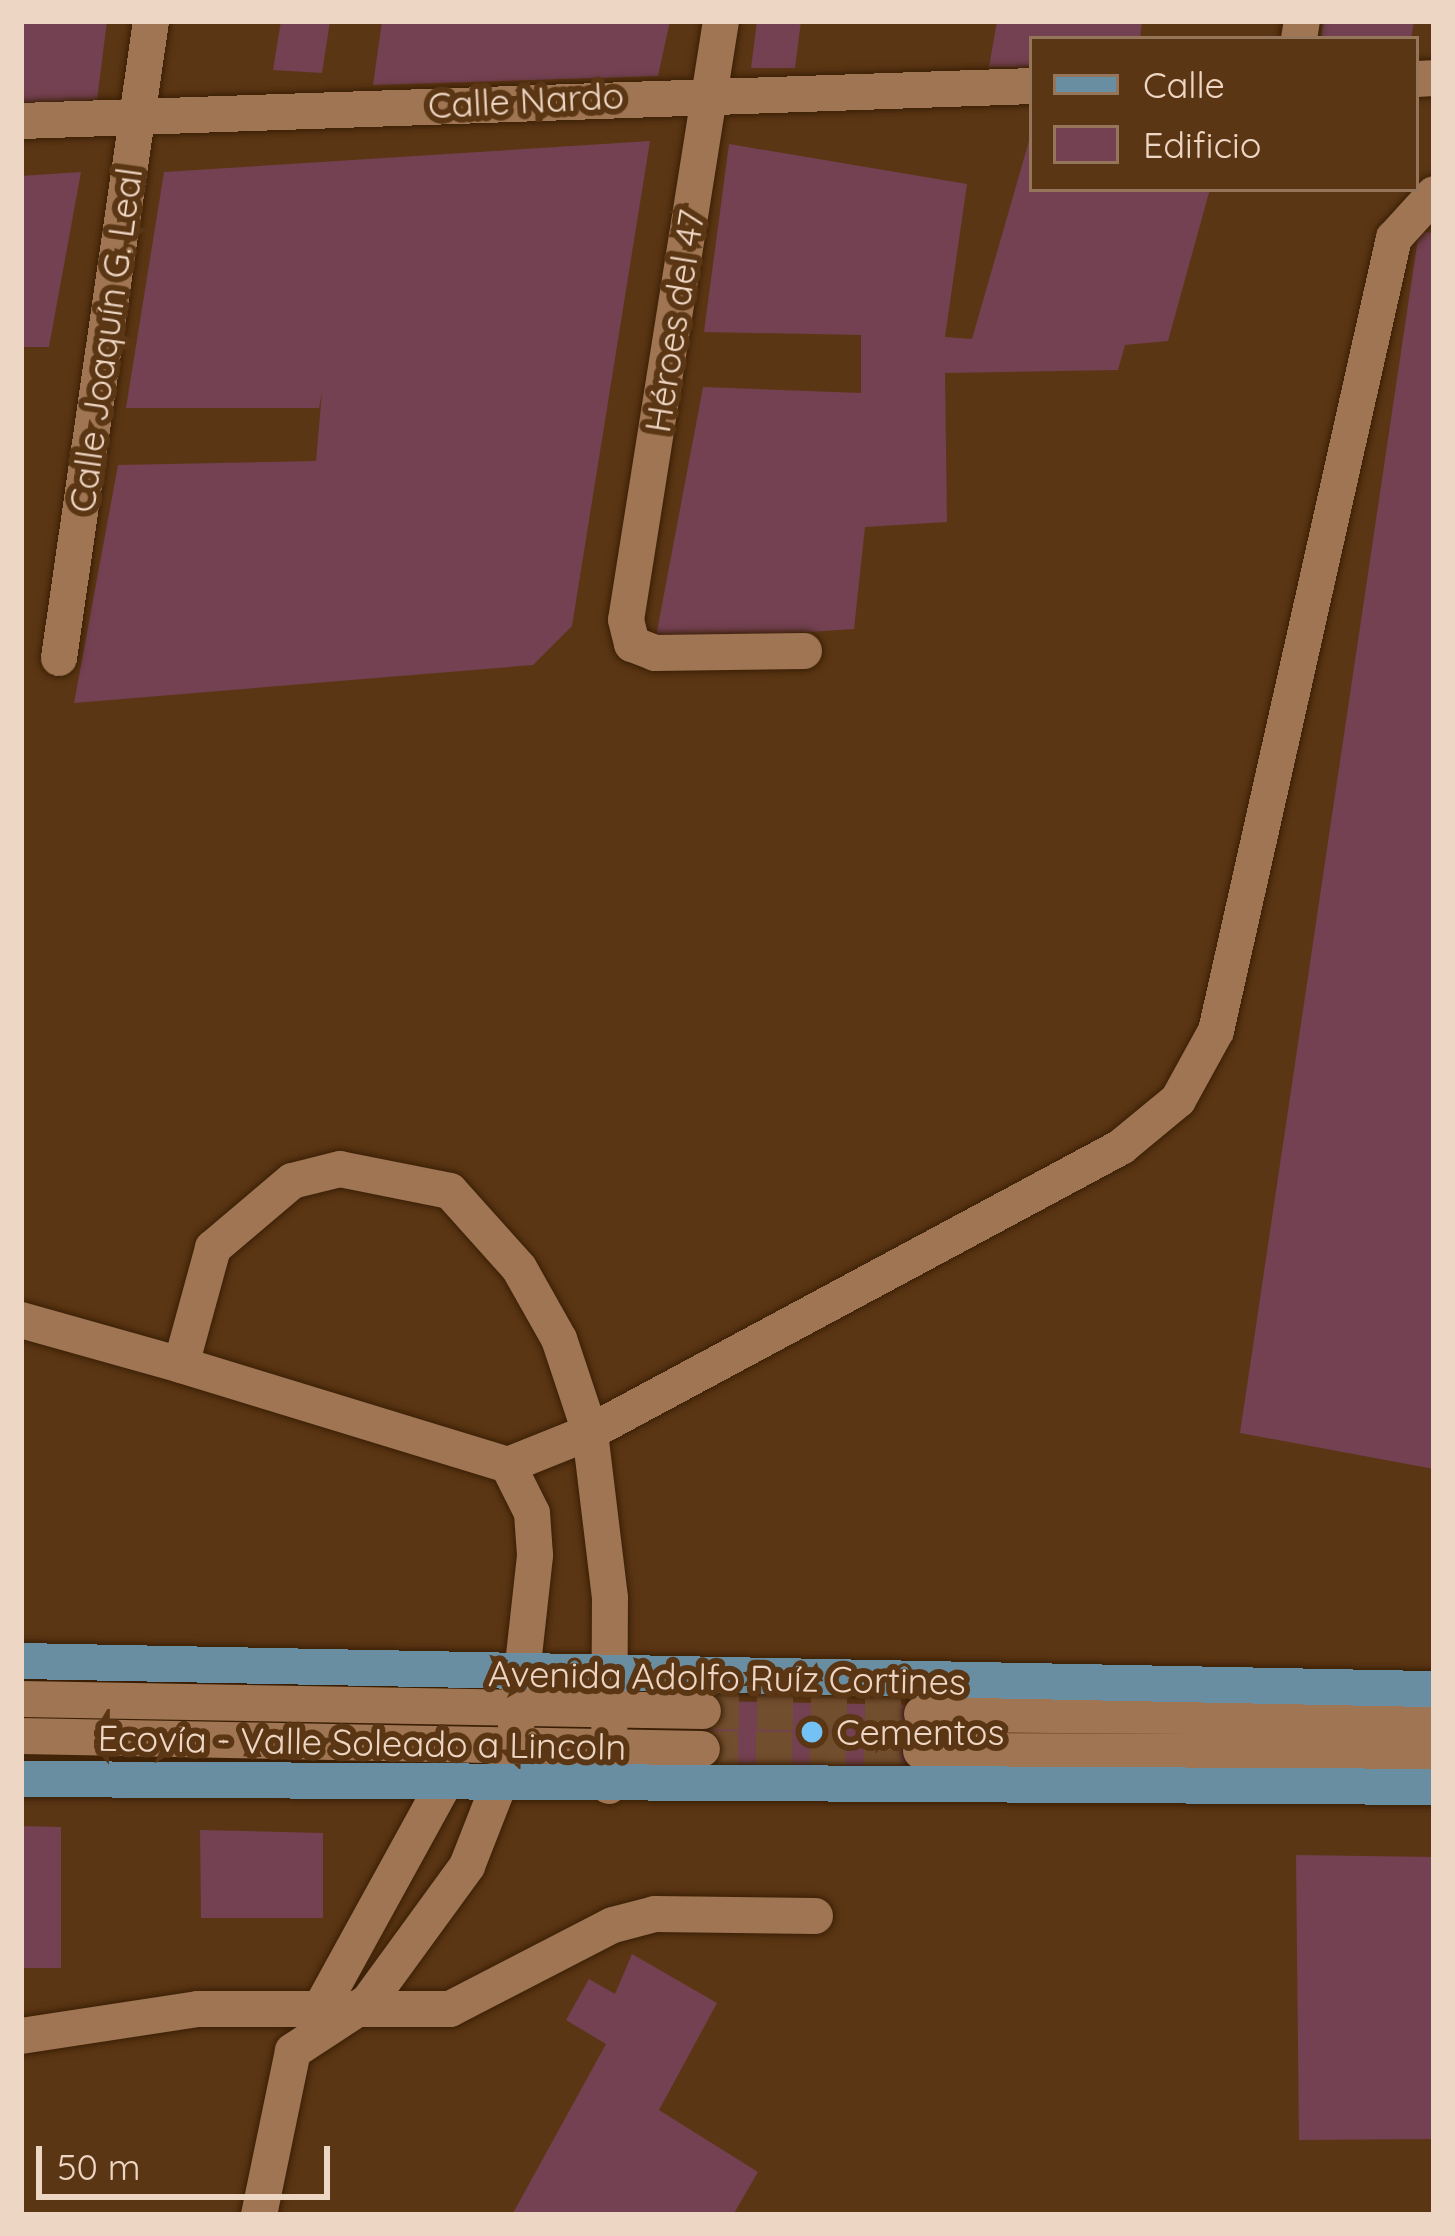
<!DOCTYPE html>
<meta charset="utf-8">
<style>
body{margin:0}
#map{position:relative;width:1455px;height:2236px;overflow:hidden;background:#5b3614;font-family:Quicksand,sans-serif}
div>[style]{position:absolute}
.building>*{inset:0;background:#734151}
.minor-tunnel>*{height:36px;margin-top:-18px;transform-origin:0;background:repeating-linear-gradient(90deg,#714e2e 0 36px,transparent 0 54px)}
.roads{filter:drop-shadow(0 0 3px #3a1f05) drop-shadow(0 0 3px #3a1f05)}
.minor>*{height:36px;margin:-18px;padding:0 18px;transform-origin:18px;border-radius:18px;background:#9f7553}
.major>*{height:36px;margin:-18px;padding:0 18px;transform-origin:18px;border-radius:18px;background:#6a8ea1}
.dots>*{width:33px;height:33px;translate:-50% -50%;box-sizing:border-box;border:6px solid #5b3614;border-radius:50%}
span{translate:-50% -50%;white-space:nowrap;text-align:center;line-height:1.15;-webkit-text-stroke:12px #5b3614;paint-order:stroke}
.street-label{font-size:36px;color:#eed6c4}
.poi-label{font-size:36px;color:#eed6c4}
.left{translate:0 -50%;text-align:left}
.frame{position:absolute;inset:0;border:24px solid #eed6c4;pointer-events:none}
.legend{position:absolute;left:1029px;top:36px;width:390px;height:156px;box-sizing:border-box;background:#5b3614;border:3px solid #96765a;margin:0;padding:15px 21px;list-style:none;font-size:36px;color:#eed6c4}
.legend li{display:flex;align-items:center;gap:24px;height:60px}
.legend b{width:60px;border:3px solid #96765a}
.scale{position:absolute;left:36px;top:2146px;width:294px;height:54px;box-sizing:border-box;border:6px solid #eed6c4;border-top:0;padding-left:15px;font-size:36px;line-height:42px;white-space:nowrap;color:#eed6c4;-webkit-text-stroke:9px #5b3614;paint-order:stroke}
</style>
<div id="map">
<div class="building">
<div style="clip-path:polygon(21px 21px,107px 21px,97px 100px,21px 104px)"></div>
<div style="clip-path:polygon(281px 21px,330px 21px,322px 73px,273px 70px)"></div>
<div style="clip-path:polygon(382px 21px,670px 21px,658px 76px,373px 85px)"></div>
<div style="clip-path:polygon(757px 21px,801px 21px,795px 68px,751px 68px)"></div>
<div style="clip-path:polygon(997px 21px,1142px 21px,1140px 39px,1032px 39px,1032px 67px,989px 67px)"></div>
<div style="clip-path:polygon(1323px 21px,1414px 21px,1411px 39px,1321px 39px)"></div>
<div style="clip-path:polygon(1031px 134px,1032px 189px,1210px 189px,1168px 341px,1125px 345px,1118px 370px,945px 373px,947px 522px,865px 527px,854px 629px,655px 642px,703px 387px,861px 393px,861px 335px,704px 332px,729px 144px,967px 184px,945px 337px,972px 339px)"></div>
<div style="clip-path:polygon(650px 141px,572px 626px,533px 665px,74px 703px,118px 465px,316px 461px,322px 392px,319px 408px,126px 408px,164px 172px)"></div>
<div style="clip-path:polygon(81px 172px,49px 347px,21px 347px,21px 176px)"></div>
<div style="clip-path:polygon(1419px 231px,1434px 233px,1434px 1469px,1240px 1433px)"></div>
<div style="clip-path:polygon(703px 1701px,922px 1705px,921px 1767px,702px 1764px)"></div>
<div style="clip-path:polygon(21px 1826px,61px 1827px,61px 1968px,21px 1968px)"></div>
<div style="clip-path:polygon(200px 1830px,323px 1833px,323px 1918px,201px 1918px)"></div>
<div style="clip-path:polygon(1296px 1855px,1434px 1857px,1434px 2139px,1299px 2140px)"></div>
<div style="clip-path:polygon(632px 1954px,717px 2003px,659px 2110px,758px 2172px,733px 2215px,512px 2215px,606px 2044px,566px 2020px,589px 1979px,615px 1994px)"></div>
</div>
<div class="minor-tunnel">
<div style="left:703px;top:1711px;width:219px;rotate:0.8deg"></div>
<div style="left:702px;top:1749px;width:219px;rotate:0.5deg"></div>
</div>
<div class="roads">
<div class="minor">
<div style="left:721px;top:21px;width:606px;rotate:99.01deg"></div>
<div style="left:626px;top:620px;width:25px;rotate:76deg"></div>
<div style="left:632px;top:644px;width:25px;rotate:21deg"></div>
<div style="left:655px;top:653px;width:149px;rotate:-0.8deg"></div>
<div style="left:1299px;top:39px;width:18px;rotate:-81deg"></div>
<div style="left:1416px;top:79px;width:18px;rotate:-3deg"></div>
<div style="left:21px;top:121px;width:1012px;rotate:-1.98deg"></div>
<div style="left:59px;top:658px;width:644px;rotate:-81.78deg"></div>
<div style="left:21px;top:1320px;width:166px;rotate:15.7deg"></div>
<div style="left:21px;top:1699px;width:682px;rotate:1.01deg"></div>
<div style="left:922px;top:1714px;width:512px;rotate:0.45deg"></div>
<div style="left:21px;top:1736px;width:681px;rotate:1.09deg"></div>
<div style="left:921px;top:1751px;width:513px;rotate:0.11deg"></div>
<div style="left:609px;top:1786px;width:188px;rotate:-89.7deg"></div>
<div style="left:610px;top:1598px;width:167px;rotate:-96.9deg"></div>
<div style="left:590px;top:1432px;width:98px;rotate:-108.4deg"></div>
<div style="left:559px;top:1339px;width:81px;rotate:-119.4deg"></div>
<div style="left:519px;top:1268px;width:103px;rotate:-131.9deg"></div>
<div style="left:450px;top:1191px;width:112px;rotate:-168.7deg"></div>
<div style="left:340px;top:1169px;width:49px;rotate:166deg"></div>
<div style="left:292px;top:1181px;width:104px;rotate:139.7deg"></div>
<div style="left:213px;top:1248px;width:121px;rotate:105.3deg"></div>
<div style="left:181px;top:1365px;width:342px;rotate:17deg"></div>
<div style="left:508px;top:1465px;width:88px;rotate:-21.9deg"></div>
<div style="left:590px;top:1432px;width:603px;rotate:-28.22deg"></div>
<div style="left:1121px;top:1147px;width:74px;rotate:-39.5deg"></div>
<div style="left:1178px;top:1100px;width:79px;rotate:-61.2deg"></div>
<div style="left:1216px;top:1031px;width:813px;rotate:-77.35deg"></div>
<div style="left:1394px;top:238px;width:59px;rotate:-47.7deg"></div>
<div style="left:323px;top:2004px;width:249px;rotate:-61.2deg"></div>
<div style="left:21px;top:2036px;width:179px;rotate:-8.7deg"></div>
<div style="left:198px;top:2009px;width:252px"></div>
<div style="left:450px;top:2009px;width:183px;rotate:-27.3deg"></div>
<div style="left:613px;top:1925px;width:43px;rotate:-14.7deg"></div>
<div style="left:655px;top:1914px;width:160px;rotate:0.7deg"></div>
<div style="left:259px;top:2215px;width:167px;rotate:-78.3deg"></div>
<div style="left:293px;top:2051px;width:90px;rotate:-33.2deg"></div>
<div style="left:368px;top:2002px;width:168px;rotate:-53.9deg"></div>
<div style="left:467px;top:1866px;width:129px;rotate:-68.6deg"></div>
<div style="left:514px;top:1746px;width:192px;rotate:-83.7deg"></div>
<div style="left:535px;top:1555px;width:42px;rotate:-94.1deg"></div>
<div style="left:532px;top:1513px;width:54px;rotate:-116.6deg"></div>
</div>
<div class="major">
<div style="left:21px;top:1661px;width:1413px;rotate:1.14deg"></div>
<div style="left:21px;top:1779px;width:1413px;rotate:0.32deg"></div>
</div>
</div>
<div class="dots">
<div style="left:812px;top:1732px;background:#73c1f5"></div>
</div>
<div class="street-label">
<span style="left:526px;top:100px;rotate:-3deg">Calle Nardo</span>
<span style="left:674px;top:321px;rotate:-81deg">Héroes del 47</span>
<span style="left:105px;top:340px;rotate:-82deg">Calle Joaquín G. Leal</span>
<span style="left:727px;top:1677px;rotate:1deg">Avenida Adolfo Ruíz Cortines</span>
<span style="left:362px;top:1742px;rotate:1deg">Ecovía - Valle Soleado a Lincoln</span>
</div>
<div class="poi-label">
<span class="left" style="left:836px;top:1732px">Cementos</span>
</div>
<div class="frame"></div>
<ul class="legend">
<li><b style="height:15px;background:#6a8ea1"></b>Calle</li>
<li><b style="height:33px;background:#734151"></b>Edificio</li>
</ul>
<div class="scale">50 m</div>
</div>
